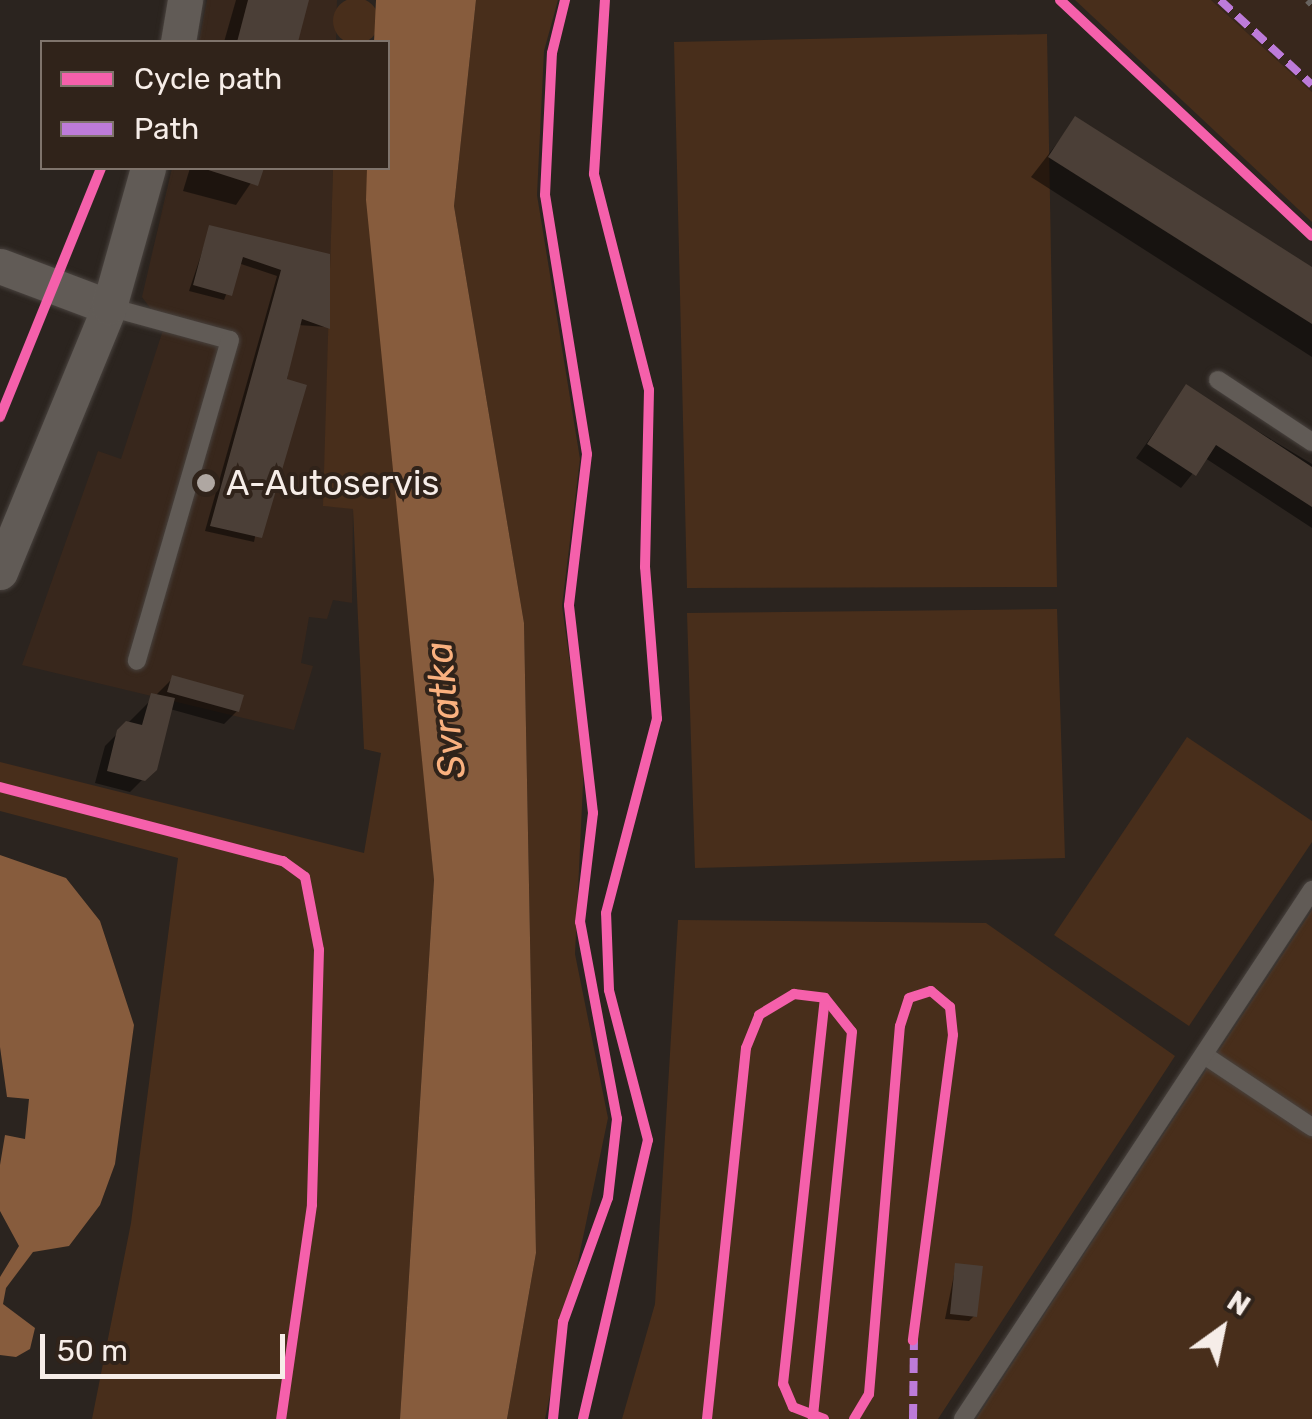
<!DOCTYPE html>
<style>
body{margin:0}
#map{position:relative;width:1312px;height:1419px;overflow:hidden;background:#2b241f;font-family:Rubik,sans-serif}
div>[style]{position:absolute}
.built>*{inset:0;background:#38271c}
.green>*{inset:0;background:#482e1b}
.round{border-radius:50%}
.water>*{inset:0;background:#875c3d}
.shadow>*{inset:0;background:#0007}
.building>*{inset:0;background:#4b3f37}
.roads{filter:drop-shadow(0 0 2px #48423e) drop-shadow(0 0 2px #48423e)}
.lane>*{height:18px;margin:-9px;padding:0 9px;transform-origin:9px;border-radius:9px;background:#615b56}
.street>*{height:35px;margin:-17.5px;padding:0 17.5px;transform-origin:17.5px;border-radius:17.5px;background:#615b56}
.rail>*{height:8px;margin-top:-4px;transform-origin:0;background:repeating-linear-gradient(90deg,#68635f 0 5px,transparent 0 15px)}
.quiet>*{height:8px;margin-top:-4px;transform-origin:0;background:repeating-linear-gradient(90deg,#bd7bd9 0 15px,transparent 0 23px)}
.cycleway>*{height:10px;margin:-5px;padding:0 5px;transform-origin:5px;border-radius:5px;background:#f560ab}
.dots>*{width:28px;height:28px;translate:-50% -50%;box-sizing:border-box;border:5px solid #30231a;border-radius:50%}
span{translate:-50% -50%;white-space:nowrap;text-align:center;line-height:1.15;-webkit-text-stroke:8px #30231a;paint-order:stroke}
.poi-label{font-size:35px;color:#f6ede8}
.left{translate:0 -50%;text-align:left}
.water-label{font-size:38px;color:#fab17f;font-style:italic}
.legend{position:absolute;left:40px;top:40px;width:350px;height:130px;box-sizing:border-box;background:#30231a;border:2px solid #7f746c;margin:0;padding:12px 18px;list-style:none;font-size:30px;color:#f6ede8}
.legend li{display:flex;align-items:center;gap:20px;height:50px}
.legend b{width:50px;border:2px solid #7f746c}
.north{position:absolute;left:1172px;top:1279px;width:100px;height:100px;-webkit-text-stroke:8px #30231a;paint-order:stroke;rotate:33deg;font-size:28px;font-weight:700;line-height:40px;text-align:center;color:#f6ede8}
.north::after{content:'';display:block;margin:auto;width:35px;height:45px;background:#f6ede8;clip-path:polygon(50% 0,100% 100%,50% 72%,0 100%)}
.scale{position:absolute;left:40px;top:1334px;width:245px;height:45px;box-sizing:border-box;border:5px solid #f6ede8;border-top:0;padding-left:12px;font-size:30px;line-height:35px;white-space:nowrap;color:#f6ede8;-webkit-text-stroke:8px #30231a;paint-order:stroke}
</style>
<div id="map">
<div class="built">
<div style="clip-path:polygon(207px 0,337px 0,336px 42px,199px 42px)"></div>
<div style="clip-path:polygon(1211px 0,1312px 0,1312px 92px)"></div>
<div style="clip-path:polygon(172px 168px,333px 168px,324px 506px,353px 508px,352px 603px,333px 600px,327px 619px,309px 617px,301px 663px,313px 666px,294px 730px,22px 665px,98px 451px,121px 459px,164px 327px,142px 297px)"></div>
</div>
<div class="green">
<div class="round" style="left:333px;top:-2px;width:46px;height:46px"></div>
<div style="clip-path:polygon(476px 0,558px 0,544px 51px,537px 195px,580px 459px,562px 606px,584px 763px,575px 954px,608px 1118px,545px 1419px,507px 1419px,536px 1253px,524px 623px,454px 206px)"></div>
<div style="clip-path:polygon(1075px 0,1211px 0,1312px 92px,1312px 222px)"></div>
<div style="clip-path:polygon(1047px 34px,1057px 587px,687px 588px,674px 42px)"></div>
<div style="clip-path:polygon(333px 168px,367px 168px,434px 880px,400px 1419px,92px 1419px,131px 1223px,178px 858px,0 811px,0 762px,364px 853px,381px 753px,364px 749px,353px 509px,323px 506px)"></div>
<div style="clip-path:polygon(1057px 609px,1065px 858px,695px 868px,687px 613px)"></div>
<div style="clip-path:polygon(1187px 737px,1312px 821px,1312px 842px,1189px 1026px,1054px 935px)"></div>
<div style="clip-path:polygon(1312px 910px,1312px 1419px,976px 1419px,1059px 1292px)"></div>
<div style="clip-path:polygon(678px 920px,986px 923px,1175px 1056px,938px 1419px,622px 1419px,655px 1304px)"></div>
</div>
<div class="water">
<div style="clip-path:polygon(376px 0,476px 0,454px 206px,524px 623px,536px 1253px,507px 1419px,400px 1419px,434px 880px,366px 200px,367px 168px,388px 168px,388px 42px,374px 42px)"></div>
<div style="clip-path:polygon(0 855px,66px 878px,100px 921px,134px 1025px,115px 1164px,100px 1205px,69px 1246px,33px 1252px,6px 1288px,3px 1304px,35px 1328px,30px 1349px,16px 1357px,0 1355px,0 1277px,19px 1246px,0 1211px,0 1165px,5px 1135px,25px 1139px,29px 1099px,7px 1097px,0 1047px)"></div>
</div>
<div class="shadow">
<div style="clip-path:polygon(236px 0,307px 0,295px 42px,224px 42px)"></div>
<div style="clip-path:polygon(1076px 119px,1312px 273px,1312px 357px,1031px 177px)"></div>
<div style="clip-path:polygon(190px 168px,261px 168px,236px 205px,183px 191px)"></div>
<div style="clip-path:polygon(210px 228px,328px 256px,327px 327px,298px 325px,254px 542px,205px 531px,277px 276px,238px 263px,224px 300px,189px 291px)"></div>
<div style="clip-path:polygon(1186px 388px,1312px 464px,1312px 528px,1205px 458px,1181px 488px,1136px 458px)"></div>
<div style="clip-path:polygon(173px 678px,237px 711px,224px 724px,170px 709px,154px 768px,130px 792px,95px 783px,105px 746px)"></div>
<div style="clip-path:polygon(956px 1265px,975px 1315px,969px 1321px,945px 1319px)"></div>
</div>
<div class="building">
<div style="clip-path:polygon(248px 0,309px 0,298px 42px,237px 42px)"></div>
<div style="clip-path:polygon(1075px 116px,1312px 267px,1312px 324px,1048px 157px)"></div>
<div style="clip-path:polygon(202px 168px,264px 168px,258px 186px)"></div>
<div style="clip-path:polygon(209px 225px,330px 254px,330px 329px,302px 319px,287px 379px,307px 385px,262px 538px,210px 526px,281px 270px,243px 257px,232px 296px,193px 285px)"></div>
<div style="clip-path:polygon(1186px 384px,1312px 467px,1312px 507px,1216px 445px,1196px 476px,1147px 444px)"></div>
<div style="clip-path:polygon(172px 675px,244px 695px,239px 712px,167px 692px)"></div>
<div style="clip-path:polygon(151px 693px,175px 698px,157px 770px,145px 781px,107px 771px,117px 730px,126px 721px,142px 725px)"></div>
<div style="clip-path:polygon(955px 1263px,983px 1266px,977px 1317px,950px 1314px)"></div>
</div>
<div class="roads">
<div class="lane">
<div style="left:109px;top:307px;width:125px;rotate:15.3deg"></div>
<div style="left:230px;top:340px;width:334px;rotate:106.2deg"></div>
<div style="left:1218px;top:380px;width:113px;rotate:33.4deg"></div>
<div style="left:1204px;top:1055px;width:130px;rotate:33.7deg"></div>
<div style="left:963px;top:1419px;width:634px;rotate:-56.59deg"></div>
</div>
<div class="street">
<div style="left:178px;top:42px;width:43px;rotate:-80.5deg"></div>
<div style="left:0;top:266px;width:116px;rotate:20.6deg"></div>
<div style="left:0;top:572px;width:287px;rotate:-67.6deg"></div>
<div style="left:109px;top:307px;width:144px;rotate:-74.3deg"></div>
</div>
</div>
<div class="rail">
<div style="left:1308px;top:0;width:6px;rotate:45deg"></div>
</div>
<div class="quiet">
<div style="left:1220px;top:0;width:125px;rotate:42.7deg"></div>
<div style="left:913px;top:1419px;width:86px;rotate:-89.3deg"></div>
</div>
<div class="cycleway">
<div style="left:1060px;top:0;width:345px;rotate:43.1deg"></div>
<div style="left:0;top:417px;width:269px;rotate:-67.9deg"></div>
<div style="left:0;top:787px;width:293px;rotate:14.7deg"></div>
<div style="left:283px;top:861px;width:27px;rotate:36deg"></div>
<div style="left:305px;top:877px;width:74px;rotate:79.1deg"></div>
<div style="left:319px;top:950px;width:255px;rotate:91.6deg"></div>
<div style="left:312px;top:1205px;width:216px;rotate:98.2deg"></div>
<div style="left:553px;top:1419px;width:98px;rotate:-84.1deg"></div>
<div style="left:563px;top:1322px;width:132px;rotate:-70.1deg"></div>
<div style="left:608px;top:1198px;width:80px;rotate:-83.5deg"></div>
<div style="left:617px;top:1119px;width:200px;rotate:-100.6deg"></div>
<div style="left:580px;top:922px;width:110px;rotate:-83.2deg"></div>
<div style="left:593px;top:813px;width:209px;rotate:-96.6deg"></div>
<div style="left:569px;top:605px;width:152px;rotate:-83.2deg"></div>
<div style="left:587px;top:454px;width:262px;rotate:-99.2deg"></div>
<div style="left:545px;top:195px;width:142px;rotate:-87.2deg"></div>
<div style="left:552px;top:53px;width:55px;rotate:-76.2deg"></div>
<div style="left:583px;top:1419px;width:286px;rotate:-76.9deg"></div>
<div style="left:648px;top:1140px;width:155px;rotate:-104.6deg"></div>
<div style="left:609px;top:990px;width:77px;rotate:-92.2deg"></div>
<div style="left:606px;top:913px;width:201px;rotate:-75.3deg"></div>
<div style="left:657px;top:719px;width:152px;rotate:-94.5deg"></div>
<div style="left:645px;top:567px;width:177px;rotate:-88.7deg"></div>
<div style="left:649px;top:390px;width:223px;rotate:-104.3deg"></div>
<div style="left:594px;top:174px;width:174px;rotate:-86.4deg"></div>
<div style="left:707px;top:1419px;width:373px;rotate:-84deg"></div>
<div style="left:746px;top:1048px;width:35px;rotate:-68deg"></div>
<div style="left:759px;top:1015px;width:41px;rotate:-31deg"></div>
<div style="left:794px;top:994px;width:31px;rotate:7deg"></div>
<div style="left:825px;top:998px;width:43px;rotate:51.5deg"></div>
<div style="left:852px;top:1032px;width:388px;rotate:95.8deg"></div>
<div style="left:824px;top:1419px;width:33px;rotate:-159deg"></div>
<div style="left:793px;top:1407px;width:25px;rotate:-113deg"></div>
<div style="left:783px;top:1384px;width:388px;rotate:-83.8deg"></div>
<div style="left:854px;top:1419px;width:29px;rotate:-59deg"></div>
<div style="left:869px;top:1394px;width:369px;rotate:-85.2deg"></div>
<div style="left:900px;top:1026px;width:29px;rotate:-72deg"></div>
<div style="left:909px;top:998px;width:23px;rotate:-18deg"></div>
<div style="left:931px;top:991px;width:25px;rotate:40deg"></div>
<div style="left:950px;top:1007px;width:28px;rotate:84deg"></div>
<div style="left:953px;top:1035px;width:308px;rotate:97.5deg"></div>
</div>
<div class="dots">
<div style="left:206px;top:483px;background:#afa7a2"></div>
</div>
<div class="poi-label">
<span class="left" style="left:226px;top:483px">A-Autoservis</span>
</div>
<div class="water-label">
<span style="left:446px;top:710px;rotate:-96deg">Svratka</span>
</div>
<ul class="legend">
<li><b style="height:12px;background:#f560ab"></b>Cycle path</li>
<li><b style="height:12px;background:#bd7bd9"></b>Path</li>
</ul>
<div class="north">N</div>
<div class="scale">50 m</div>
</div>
